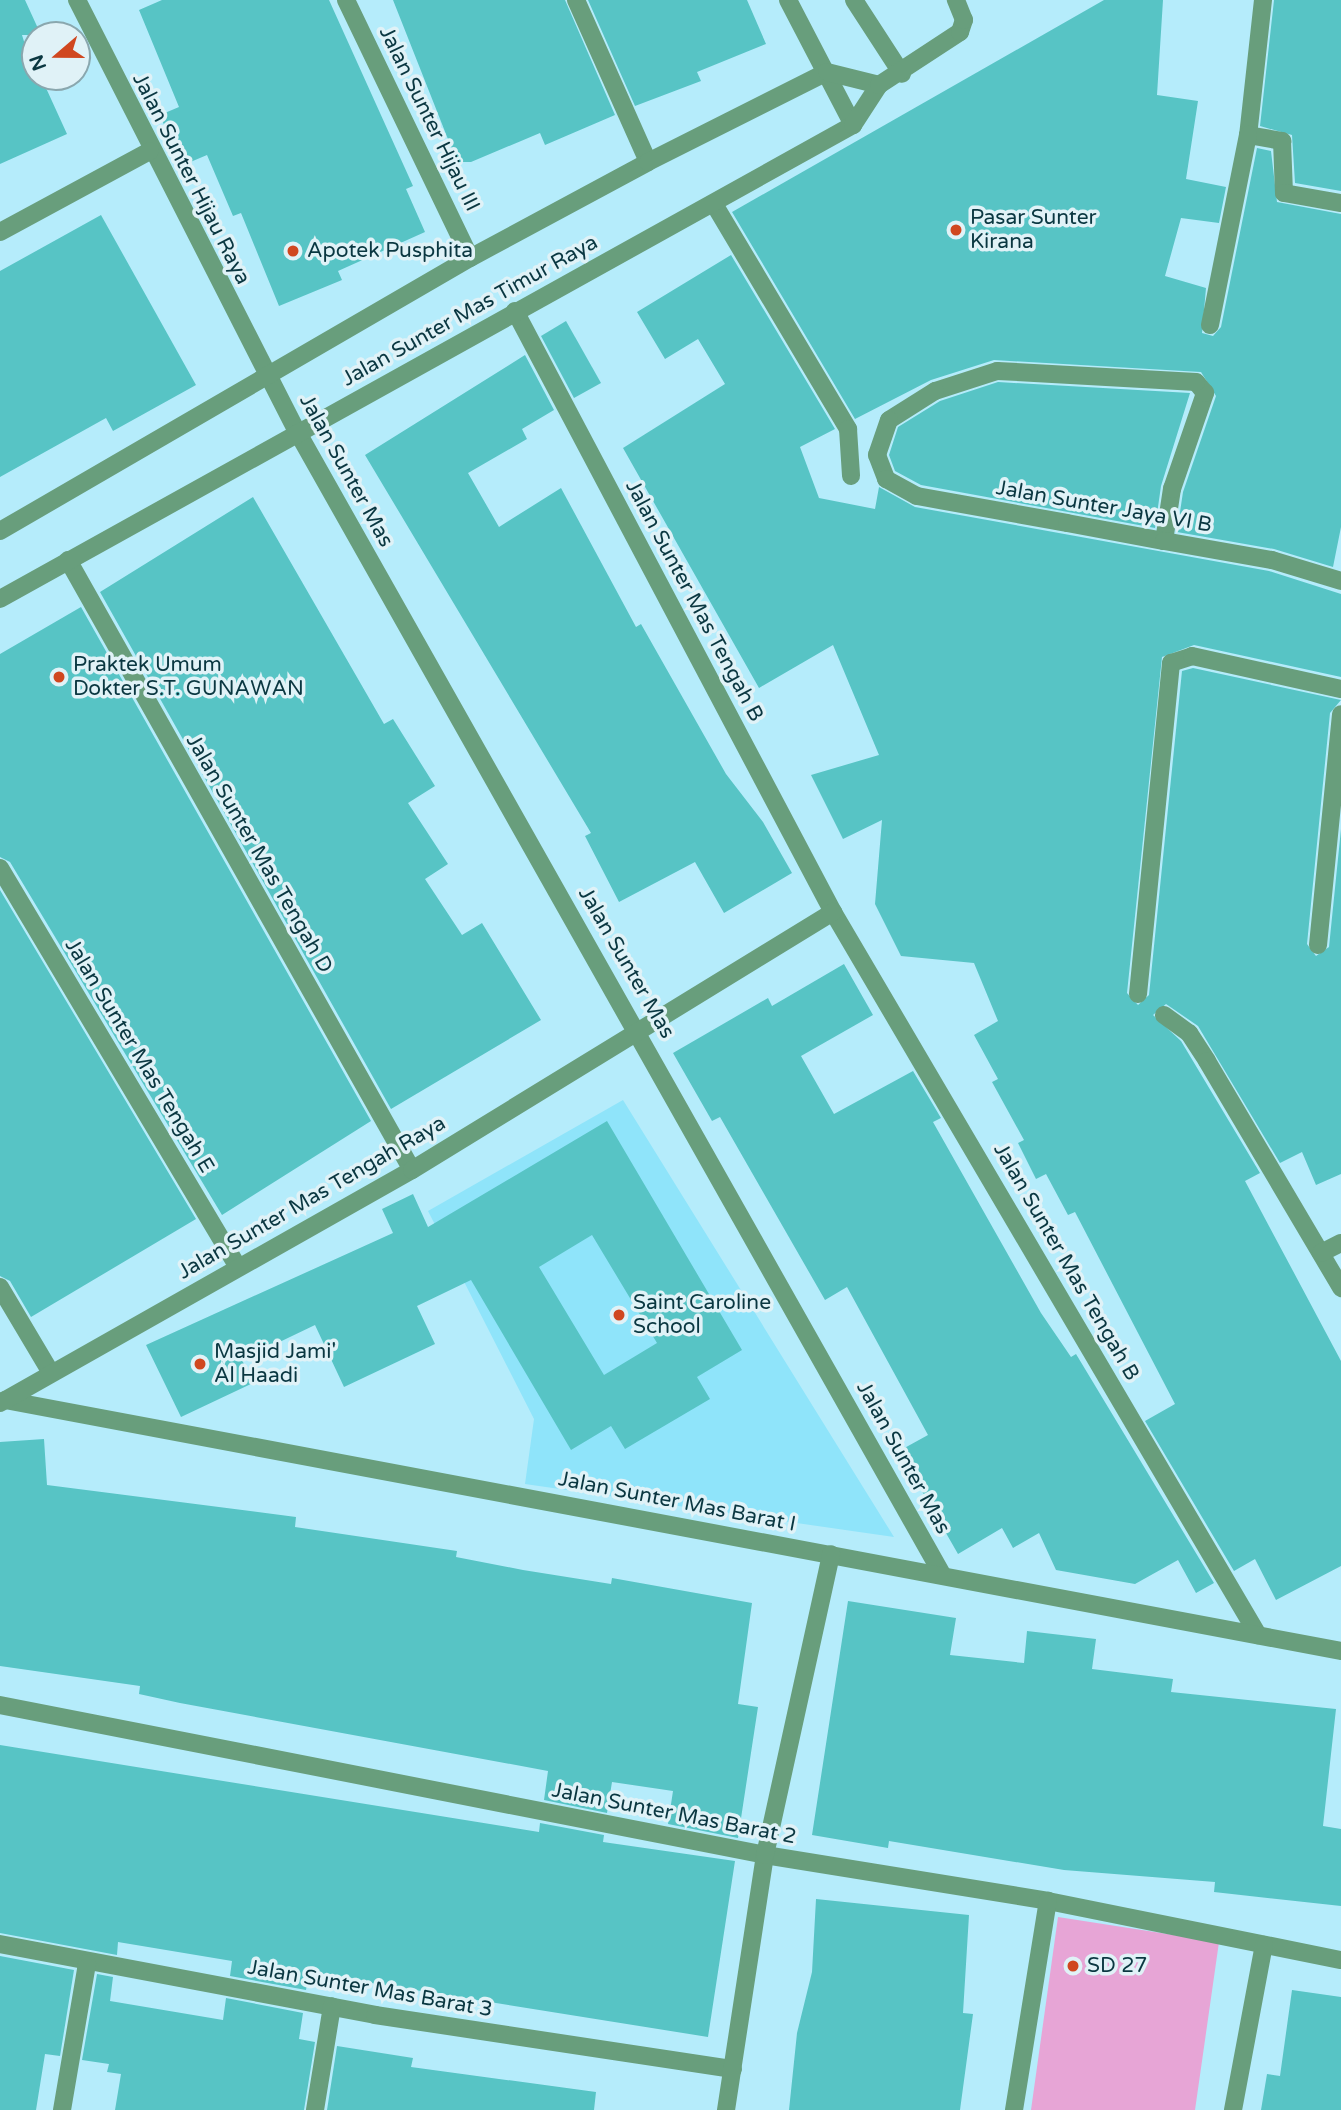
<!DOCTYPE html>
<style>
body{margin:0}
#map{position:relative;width:1341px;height:2110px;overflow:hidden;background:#b5ecfb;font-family:"Varela Round",sans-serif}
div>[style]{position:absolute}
.built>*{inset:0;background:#8fe4fa}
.green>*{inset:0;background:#e7a5d6}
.building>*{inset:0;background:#57c4c5}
.minor>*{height:18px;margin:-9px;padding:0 9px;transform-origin:9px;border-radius:9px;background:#689e7c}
.dots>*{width:19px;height:19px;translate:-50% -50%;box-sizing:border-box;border:4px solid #e0f2f7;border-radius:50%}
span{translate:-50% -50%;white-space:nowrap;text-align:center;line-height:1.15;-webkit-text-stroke:7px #e0f2f7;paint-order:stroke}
.street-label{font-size:21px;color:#0a3741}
.poi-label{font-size:21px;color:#0a3741}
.left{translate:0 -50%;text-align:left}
.north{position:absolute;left:21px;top:21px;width:70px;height:70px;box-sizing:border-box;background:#e0f2f7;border:2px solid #8aa7ae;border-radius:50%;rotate:250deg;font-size:19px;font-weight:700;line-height:28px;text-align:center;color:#0a3741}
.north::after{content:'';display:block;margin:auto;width:24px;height:32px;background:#d0471f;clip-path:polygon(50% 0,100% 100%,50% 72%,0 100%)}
</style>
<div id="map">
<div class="built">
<div style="clip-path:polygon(623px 1100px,894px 1537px,525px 1484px,534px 1419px,428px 1211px)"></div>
</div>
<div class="green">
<div style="clip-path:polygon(1058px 1917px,1219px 1942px,1195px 2110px,1031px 2110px)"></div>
</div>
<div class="building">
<div style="clip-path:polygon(0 0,25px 0,41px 35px,22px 35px,35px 77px,41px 77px,67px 134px,0 164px)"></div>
<div style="clip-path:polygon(162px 0,329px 0,413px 186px,406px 189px,425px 232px,338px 271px,342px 280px,279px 306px,241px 213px,233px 216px,207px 155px,181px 166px,160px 115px,179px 107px,139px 10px)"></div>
<div style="clip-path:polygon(393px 0,565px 0,615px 115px,545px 145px,540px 133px,471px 162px,457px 162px)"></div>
<div style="clip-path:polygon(588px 0,747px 0,766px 44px,697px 72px,701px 81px,635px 106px)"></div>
<div style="clip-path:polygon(1104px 0,1163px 0,1157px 95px,1198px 101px,1186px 179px,1226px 187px,1219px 223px,1181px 218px,1165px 276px,1206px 288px,1202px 333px,1213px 336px,1221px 327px,1257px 148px,1271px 151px,1277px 202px,1341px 214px,1341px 527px,1333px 567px,1274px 549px,1177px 532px,1183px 492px,1216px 396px,1201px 372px,994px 360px,931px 380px,855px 419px,732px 212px)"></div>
<div style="clip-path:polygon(1274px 0,1341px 0,1341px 191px,1295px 183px,1292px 135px,1260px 126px)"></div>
<div style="clip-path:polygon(101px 215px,196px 385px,113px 431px,106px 418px,0 477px,0 271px)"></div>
<div style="clip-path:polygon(731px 255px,835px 429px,800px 447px,819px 498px,875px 509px,879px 487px,915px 507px,1269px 571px,1341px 594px,1341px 677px,1194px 645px,1162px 657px,1127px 993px,1138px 1005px,1149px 995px,1182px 671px,1193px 668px,1341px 700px,1330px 713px,1307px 944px,1316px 956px,1329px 947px,1341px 829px,1341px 1174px,1316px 1185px,1302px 1152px,1280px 1163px,1198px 1026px,1166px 1004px,1153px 1015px,1181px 1041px,1260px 1173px,1245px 1181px,1341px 1361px,1341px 1566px,1276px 1600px,1255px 1559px,1234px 1571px,1145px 1421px,1175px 1404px,1075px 1212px,1068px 1215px,1046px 1174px,1036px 1179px,1018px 1143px,1024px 1140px,992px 1082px,998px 1079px,974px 1035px,998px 1021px,974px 963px,901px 956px,875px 904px,882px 820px,843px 839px,811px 775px,879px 755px,833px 645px,759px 688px,623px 448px,725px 384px,698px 339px,665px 359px,637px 312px)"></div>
<div style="clip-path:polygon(566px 321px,601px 383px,574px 398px,541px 336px)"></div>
<div style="clip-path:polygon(525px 355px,554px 410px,522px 429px,527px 439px,468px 473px,499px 527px,561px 488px,636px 627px,641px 624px,726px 774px,763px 822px,792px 873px,724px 913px,695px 862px,619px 902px,585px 836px,591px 833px,365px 455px)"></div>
<div style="clip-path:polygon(998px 382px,1190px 393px,1161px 486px,1155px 528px,921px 485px,895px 471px,889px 455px,898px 427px,940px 401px)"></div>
<div style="clip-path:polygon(253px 497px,384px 724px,393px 719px,435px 786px,408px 803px,448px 864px,425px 879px,462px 935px,482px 923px,541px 1020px,391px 1109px,100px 592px)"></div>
<div style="clip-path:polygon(81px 607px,371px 1121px,222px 1215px,10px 862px,0 857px,0 654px)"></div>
<div style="clip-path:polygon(0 890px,196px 1219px,31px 1317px,10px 1281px,0 1276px)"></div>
<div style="clip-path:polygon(844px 964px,873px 1015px,801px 1056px,834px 1114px,913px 1071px,941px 1118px,933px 1122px,1041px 1313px,1071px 1357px,1076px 1354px,1214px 1583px,1196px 1593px,1178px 1560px,1135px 1584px,1056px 1570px,1039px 1533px,1013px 1548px,1002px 1528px,958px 1554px,899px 1451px,928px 1435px,847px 1287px,825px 1300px,720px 1117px,712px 1121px,673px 1053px,768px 998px,772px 1006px)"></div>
<div style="clip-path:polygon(evenodd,607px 1121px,742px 1350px,697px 1377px,710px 1399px,625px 1449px,611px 1426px,571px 1450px,471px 1280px,417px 1306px,435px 1344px,344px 1387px,315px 1325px,242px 1360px,253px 1383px,181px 1417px,146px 1345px,393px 1233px,382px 1209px,413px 1194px,428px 1227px,607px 1121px,592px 1235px,657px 1343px,604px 1375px,539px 1267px,592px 1235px)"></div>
<div style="clip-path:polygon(44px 1439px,47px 1485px,296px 1517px,295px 1527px,457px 1551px,456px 1557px,523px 1570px,611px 1584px,612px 1578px,752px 1603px,738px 1704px,758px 1707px,738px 1838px,668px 1824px,673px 1791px,612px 1782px,607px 1813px,544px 1800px,548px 1771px,180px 1703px,139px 1694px,140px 1686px,0 1666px,0 1442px)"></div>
<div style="clip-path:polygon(848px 1601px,956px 1618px,950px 1655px,1024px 1663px,1027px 1631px,1096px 1639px,1092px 1669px,1173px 1679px,1171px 1692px,1336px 1709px,1323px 1826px,1341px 1829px,1341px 1906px,1214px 1892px,1215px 1882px,1064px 1870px,889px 1841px,888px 1848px,812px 1835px)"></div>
<div style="clip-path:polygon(0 1745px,539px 1832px,540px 1823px,604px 1835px,603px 1842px,735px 1861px,708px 2037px,309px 1973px,306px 1990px,230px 1976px,232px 1961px,118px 1942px,117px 1955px,0 1933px)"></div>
<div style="clip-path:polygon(816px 1899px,969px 1915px,963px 2013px,973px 2014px,960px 2110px,789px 2110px,797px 2033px,812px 1972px)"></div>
<div style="clip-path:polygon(0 1956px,74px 1970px,60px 2056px,45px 2054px,36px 2110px,0 2110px)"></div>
<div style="clip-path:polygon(97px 1974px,113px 1977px,110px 2001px,223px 2020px,226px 1998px,303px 2013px,299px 2039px,315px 2042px,304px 2110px,115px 2110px,121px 2074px,107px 2072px,109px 2064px,82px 2060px)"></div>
<div style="clip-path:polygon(1292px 1990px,1341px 1997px,1341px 2110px,1261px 2110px,1267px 2074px,1280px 2076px)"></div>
<div style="clip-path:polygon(337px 2046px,413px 2058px,411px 2067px,596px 2092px,594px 2110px,327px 2110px)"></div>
</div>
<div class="minor">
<div style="left:77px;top:0;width:486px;rotate:63deg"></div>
<div style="left:298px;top:433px;width:1310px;rotate:60.56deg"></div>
<div style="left:346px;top:0;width:286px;rotate:64.3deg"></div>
<div style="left:576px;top:0;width:177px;rotate:66deg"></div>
<div style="left:788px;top:0;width:141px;rotate:62.5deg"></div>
<div style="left:854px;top:0;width:88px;rotate:57deg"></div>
<div style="left:1263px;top:0;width:136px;rotate:96.3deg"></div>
<div style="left:1248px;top:135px;width:35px;rotate:10deg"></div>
<div style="left:1282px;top:141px;width:52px;rotate:87.8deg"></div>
<div style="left:1284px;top:193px;width:58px;rotate:10deg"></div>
<div style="left:714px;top:204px;width:262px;rotate:59.2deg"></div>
<div style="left:848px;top:429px;width:47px;rotate:86.3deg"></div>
<div style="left:0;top:232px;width:170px;rotate:-28.4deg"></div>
<div style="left:515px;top:311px;width:680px;rotate:62.12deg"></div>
<div style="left:833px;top:912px;width:839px;rotate:59.55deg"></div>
<div style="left:1210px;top:325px;width:194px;rotate:-78.7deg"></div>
<div style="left:0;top:531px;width:544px;rotate:-30.15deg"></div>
<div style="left:470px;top:258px;width:202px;rotate:-28.3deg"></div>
<div style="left:648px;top:162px;width:200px;rotate:-26.7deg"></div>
<div style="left:827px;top:72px;width:54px;rotate:14deg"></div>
<div style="left:1164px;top:541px;width:53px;rotate:-81.3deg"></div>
<div style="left:1172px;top:489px;width:102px;rotate:-71deg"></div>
<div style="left:1205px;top:393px;width:14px;rotate:-129deg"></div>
<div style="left:1196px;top:382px;width:199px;rotate:-176.8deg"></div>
<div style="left:997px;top:371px;width:65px;rotate:162.1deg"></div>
<div style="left:935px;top:391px;width:54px;rotate:147.8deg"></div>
<div style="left:889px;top:420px;width:37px;rotate:109deg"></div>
<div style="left:877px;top:455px;width:26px;rotate:69deg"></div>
<div style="left:886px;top:479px;width:35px;rotate:29deg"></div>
<div style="left:917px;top:496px;width:152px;rotate:10.2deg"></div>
<div style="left:1067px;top:523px;width:99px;rotate:10.5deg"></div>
<div style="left:1164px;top:541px;width:110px;rotate:10deg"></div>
<div style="left:1272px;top:560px;width:72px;rotate:16.9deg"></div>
<div style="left:68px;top:560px;width:700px;rotate:60.58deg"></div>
<div style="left:0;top:599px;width:976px;rotate:-29.06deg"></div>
<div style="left:853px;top:125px;width:48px;rotate:-57deg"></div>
<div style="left:879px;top:85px;width:97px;rotate:-33.2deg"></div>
<div style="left:960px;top:32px;width:13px;rotate:-72deg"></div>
<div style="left:964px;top:20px;width:22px;rotate:-112deg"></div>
<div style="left:0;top:868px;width:465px;rotate:59.2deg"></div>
<div style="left:1318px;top:945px;width:232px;rotate:-84.3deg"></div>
<div style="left:1138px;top:994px;width:333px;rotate:-84.3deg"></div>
<div style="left:1171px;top:663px;width:22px;rotate:-18deg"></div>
<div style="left:1192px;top:656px;width:153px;rotate:12.5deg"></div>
<div style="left:1164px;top:1015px;width:31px;rotate:36deg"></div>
<div style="left:1189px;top:1033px;width:33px;rotate:57deg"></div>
<div style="left:1207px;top:1061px;width:264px;rotate:59.4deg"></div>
<div style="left:1321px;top:1253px;width:22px;rotate:-27deg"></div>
<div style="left:0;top:1287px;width:100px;rotate:59.3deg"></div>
<div style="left:5px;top:1400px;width:1359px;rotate:10.64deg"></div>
<div style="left:0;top:1403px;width:473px;rotate:-29.5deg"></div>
<div style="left:412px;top:1170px;width:494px;rotate:-31.5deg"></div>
<div style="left:0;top:1705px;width:780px;rotate:11.09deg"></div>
<div style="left:765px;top:1855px;width:287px;rotate:9.2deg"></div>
<div style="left:1048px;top:1901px;width:299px;rotate:11.4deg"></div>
<div style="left:0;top:1944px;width:382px;rotate:10.7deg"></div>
<div style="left:375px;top:2015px;width:362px;rotate:8.6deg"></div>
<div style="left:62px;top:2110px;width:149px;rotate:-80.3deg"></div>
<div style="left:315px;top:2110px;width:105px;rotate:-80.7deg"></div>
<div style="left:726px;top:2110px;width:258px;rotate:-81.3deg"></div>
<div style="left:765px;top:1855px;width:308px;rotate:-77.6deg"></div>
<div style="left:1014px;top:2110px;width:212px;rotate:-80.8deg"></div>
<div style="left:1233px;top:2110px;width:168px;rotate:-79.4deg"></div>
</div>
<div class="dots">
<div style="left:956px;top:230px;background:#d0471f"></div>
<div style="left:293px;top:251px;background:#d0471f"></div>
<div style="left:59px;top:677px;background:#d0471f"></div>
<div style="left:619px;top:1315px;background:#d0471f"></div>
<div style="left:200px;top:1364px;background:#d0471f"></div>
<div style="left:1073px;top:1966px;background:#d0471f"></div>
</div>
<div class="street-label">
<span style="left:429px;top:119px;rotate:64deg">Jalan Sunter Hijau III</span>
<span style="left:191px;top:179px;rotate:63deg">Jalan Sunter Hijau Raya</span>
<span style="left:470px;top:311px;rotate:-29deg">Jalan Sunter Mas Timur Raya</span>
<span style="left:346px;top:471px;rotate:61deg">Jalan Sunter Mas</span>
<span style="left:1104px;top:507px;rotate:10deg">Jalan Sunter Jaya VI B</span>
<span style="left:694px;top:601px;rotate:62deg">Jalan Sunter Mas Tengah B</span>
<span style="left:259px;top:854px;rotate:60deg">Jalan Sunter Mas Tengah D</span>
<span style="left:626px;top:963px;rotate:60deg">Jalan Sunter Mas</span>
<span style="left:139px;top:1056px;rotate:59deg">Jalan Sunter Mas Tengah E</span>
<span style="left:312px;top:1198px;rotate:-30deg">Jalan Sunter Mas Tengah Raya</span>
<span style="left:1066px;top:1262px;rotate:60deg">Jalan Sunter Mas Tengah B</span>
<span style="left:903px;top:1458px;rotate:61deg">Jalan Sunter Mas</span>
<span style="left:677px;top:1502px;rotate:11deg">Jalan Sunter Mas Barat I</span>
<span style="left:674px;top:1814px;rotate:11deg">Jalan Sunter Mas Barat 2</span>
<span style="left:370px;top:1989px;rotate:10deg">Jalan Sunter Mas Barat 3</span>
</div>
<div class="poi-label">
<span class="left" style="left:970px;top:230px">Pasar Sunter<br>Kirana</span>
<span class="left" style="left:307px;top:251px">Apotek Pusphita</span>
<span class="left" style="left:73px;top:677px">Praktek Umum<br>Dokter S.T. GUNAWAN</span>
<span class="left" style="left:633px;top:1315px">Saint Caroline<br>School</span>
<span class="left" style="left:214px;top:1364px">Masjid Jami'<br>Al Haadi</span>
<span class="left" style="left:1087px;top:1966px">SD 27</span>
</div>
<div class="north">N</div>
</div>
